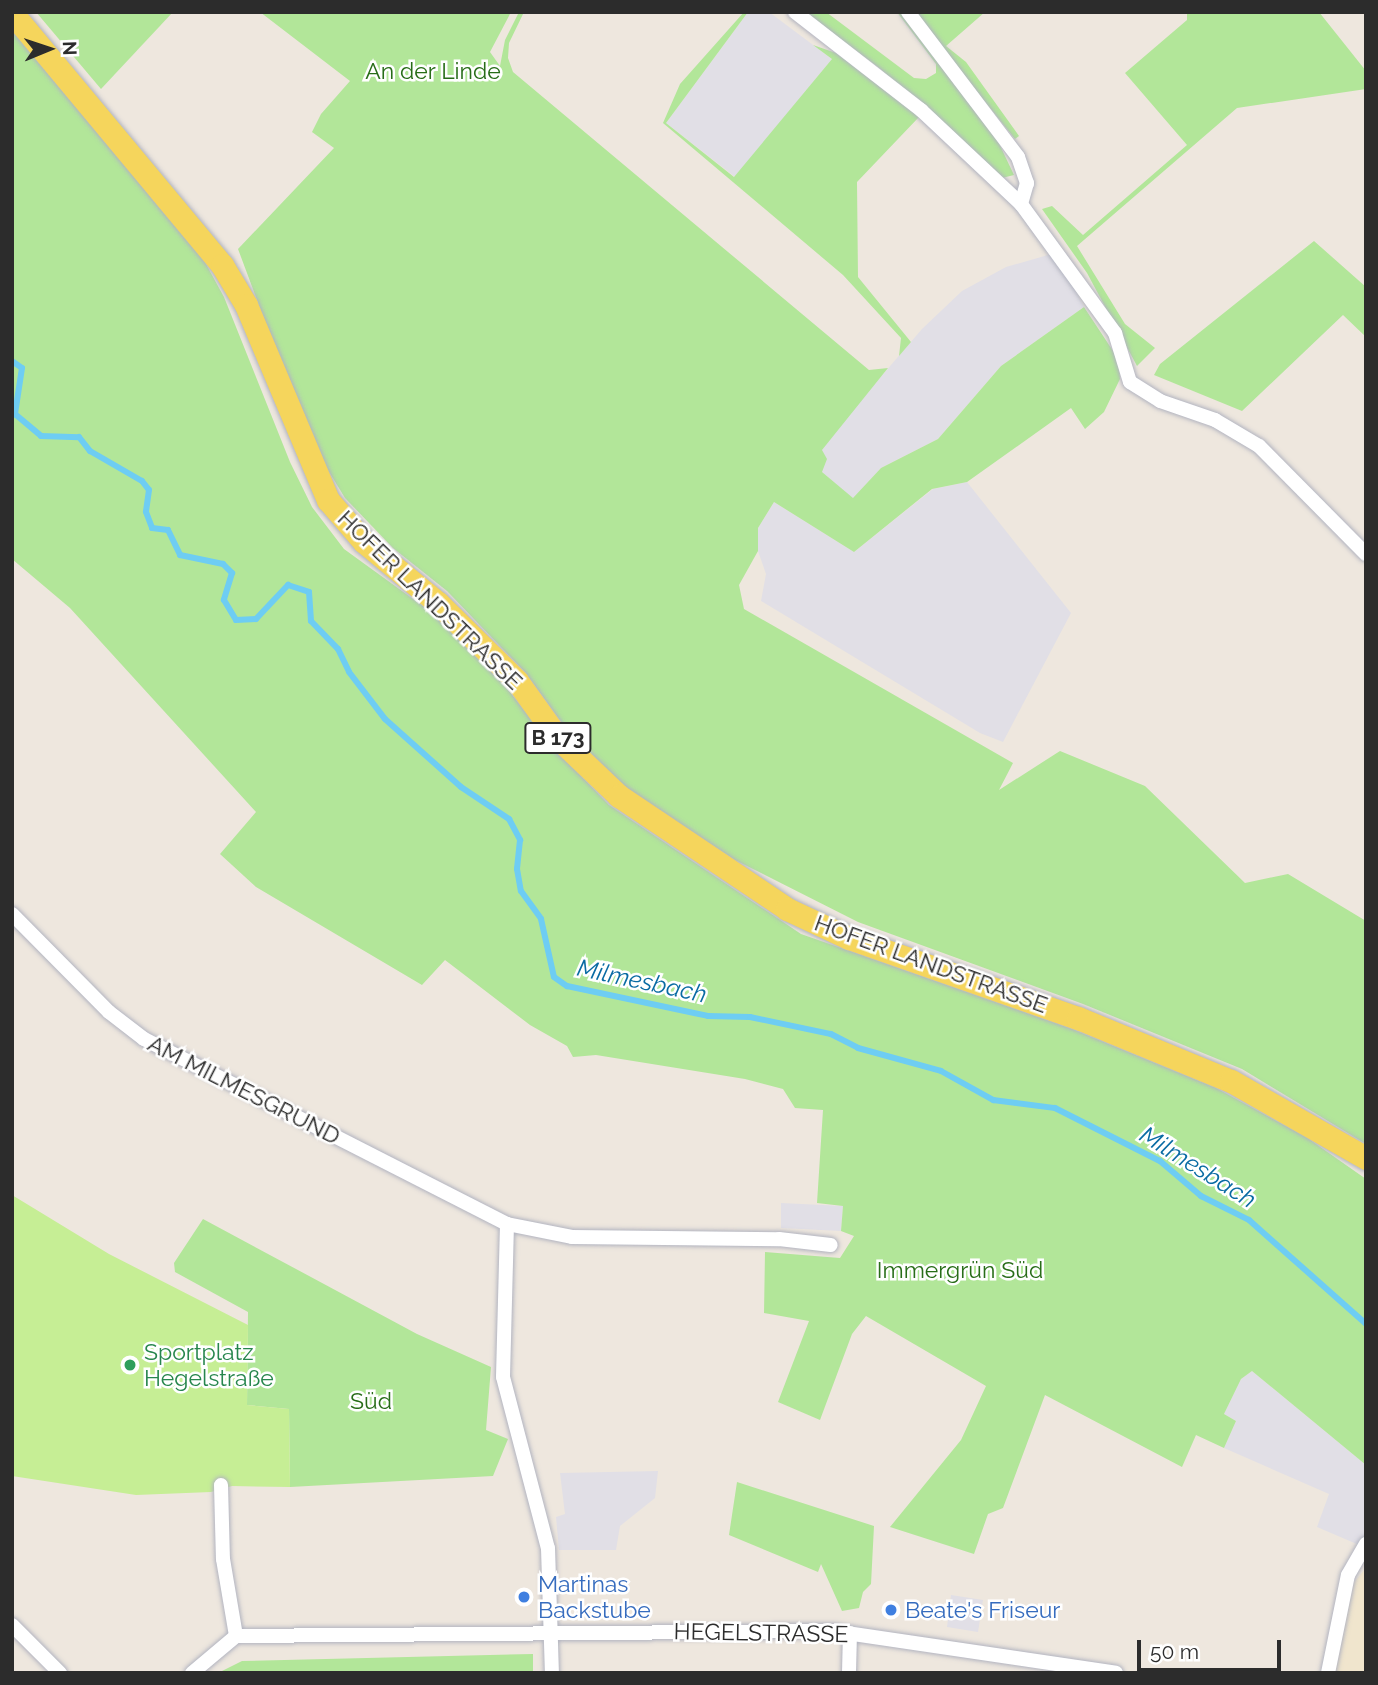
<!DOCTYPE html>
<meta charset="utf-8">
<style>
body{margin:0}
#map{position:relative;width:1378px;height:1685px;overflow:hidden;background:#eee7de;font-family:Raleway,sans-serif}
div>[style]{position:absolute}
.industrial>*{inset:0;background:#e1dfe6}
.education>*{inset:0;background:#f0e5cd}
.green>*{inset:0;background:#b2e699}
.pitch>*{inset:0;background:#c6ee95}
.stream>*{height:6px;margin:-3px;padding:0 3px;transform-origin:3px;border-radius:3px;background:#6ecdf3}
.roads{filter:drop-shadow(0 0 2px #b2b4c0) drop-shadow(0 0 2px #b2b4c0)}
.street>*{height:14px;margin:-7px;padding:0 7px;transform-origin:7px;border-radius:7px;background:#fff}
.primary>*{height:23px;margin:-11.5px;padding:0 11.5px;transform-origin:11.5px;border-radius:11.5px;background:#f5d55c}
.dots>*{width:19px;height:19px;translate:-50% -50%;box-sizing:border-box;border:4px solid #fff;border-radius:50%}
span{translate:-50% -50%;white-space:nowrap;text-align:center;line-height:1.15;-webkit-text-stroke:5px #fff;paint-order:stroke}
.shield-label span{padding:2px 5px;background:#fff;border:2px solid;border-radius:5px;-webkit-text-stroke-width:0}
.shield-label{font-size:21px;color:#2c2c2c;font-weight:700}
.park-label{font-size:23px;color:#286d18}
.street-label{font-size:23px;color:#2c2c2c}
.leisure-label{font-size:23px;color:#27864d}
.left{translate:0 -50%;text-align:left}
.shop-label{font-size:23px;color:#366cbe}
.water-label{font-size:24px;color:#096ba3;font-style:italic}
.frame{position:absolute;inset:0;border:14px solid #2c2c2c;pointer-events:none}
.north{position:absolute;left:14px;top:14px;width:70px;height:70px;-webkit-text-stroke:5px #fff;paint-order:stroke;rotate:88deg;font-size:19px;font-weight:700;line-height:28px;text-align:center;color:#2c2c2c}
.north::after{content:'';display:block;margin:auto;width:24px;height:32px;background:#2c2c2c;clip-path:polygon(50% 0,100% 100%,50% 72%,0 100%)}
.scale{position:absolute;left:1137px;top:1640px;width:144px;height:32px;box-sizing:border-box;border:4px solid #2c2c2c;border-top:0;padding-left:9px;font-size:21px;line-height:24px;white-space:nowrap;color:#2c2c2c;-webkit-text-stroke:5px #fff;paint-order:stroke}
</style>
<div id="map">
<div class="industrial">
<div style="clip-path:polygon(748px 12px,769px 12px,832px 59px,735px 177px,666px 123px)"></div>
<div style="clip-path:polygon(1055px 253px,1084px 307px,1001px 366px,938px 439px,881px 468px,853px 499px,822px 472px,822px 450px,835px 430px,922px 329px,962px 291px,1006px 267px)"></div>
<div style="clip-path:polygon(967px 482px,1071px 613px,1003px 742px,980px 733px,761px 601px,766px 574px,758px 551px,758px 528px,774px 502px,854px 552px,933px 489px)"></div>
<div style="clip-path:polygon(781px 1203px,843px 1206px,841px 1231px,781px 1228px)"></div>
<div style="clip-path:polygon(1252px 1371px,1366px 1465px,1366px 1548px,1317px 1527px,1329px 1494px,1224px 1448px,1236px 1421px,1224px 1414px,1241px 1379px)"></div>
<div style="clip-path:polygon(658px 1471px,655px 1498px,620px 1526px,616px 1550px,559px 1550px,556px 1517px,565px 1514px,560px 1473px)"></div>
<div style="clip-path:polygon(951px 1595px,983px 1600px,978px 1632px,947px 1627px)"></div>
</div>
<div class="education">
<div style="clip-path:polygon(1366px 1568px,1366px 1673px,1335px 1673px,1350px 1587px)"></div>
</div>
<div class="green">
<div style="clip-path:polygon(36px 12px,173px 12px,101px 89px)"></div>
<div style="clip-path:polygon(260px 12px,511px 12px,490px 52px,500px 66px,505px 40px,519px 12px,524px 12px,509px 43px,508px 58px,513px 72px,869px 370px,888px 368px,822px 450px,827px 459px,822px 472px,853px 498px,881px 468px,938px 439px,1001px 366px,1084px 307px,1119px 360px,1120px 379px,1104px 412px,1085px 429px,1071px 408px,967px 482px,932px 489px,854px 552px,774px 502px,758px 528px,758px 551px,739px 585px,744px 609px,1013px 763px,999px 790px,1060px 751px,1145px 786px,1245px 883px,1288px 874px,1366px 921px,1366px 1144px,1242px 1069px,1083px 1004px,858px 922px,735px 860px,628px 790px,567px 730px,525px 672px,447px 591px,393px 548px,345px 498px,309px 439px,238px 249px,334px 148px,312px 132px,321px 114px,350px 81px)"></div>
<div style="clip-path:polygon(744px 12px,748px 12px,666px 123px,734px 177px,832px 59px,813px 45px,836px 53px,919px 117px,857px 182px,858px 277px,911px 342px,899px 356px,901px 338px,843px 275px,663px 123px,680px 84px)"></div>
<div style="clip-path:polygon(803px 12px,826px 12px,914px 78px,926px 79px,936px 73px,936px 64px,897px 12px,901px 12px,995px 135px,1014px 175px,1002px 178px,878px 67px)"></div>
<div style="clip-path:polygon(913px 12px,985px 12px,946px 46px,966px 62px,1019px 136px,1015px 139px)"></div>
<div style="clip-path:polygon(1187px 12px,1319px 12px,1366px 71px,1366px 89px,1237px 108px,1077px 246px,1125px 324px,1155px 348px,1137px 366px,1087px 273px,1042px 209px,1052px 206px,1083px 235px,1187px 145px,1125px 73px,1187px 20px)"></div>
<div style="clip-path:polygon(12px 25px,189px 233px,224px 297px,290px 462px,312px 507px,344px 549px,431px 612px,505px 686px,552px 746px,609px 805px,801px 934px,1072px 1029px,1216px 1088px,1306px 1137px,1366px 1179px,1366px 1465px,1252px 1371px,1241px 1379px,1224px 1414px,1236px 1421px,1224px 1448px,1196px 1435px,1182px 1467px,1045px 1395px,1003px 1508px,988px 1514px,974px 1554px,890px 1527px,961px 1440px,986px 1386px,866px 1316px,852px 1334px,820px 1420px,778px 1402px,809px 1321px,764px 1313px,765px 1252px,840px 1258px,854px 1236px,841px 1231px,843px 1206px,817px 1203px,823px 1110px,795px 1108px,783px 1089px,745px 1079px,596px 1055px,573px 1057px,567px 1046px,530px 1025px,445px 960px,422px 985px,256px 887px,220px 854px,256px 812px,70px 608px,12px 559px)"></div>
<div style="clip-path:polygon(1314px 241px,1366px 287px,1366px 337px,1343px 315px,1242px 411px,1154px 375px,1160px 364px)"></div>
<div style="clip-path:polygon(203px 1219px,417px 1334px,491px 1367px,486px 1430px,508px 1439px,493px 1476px,290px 1487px,289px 1409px,247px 1405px,248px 1312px,175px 1272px,174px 1263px)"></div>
<div style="clip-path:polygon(737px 1482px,874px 1526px,871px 1584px,863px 1592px,859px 1608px,842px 1611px,821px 1564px,818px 1572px,729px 1535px)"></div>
<div style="clip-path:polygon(533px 1654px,533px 1673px,218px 1673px,242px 1661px)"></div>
</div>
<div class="pitch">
<div style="clip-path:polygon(12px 1195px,109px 1254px,248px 1325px,247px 1405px,289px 1409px,290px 1487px,232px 1486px,211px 1492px,136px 1495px,12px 1476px)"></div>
</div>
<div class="stream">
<div style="left:12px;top:361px;width:12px;rotate:35deg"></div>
<div style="left:22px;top:368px;width:47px;rotate:98.7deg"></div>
<div style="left:15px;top:414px;width:34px;rotate:40deg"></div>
<div style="left:41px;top:436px;width:38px;rotate:2deg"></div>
<div style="left:79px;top:437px;width:18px;rotate:52deg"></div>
<div style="left:90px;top:451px;width:60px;rotate:30deg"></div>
<div style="left:142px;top:481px;width:11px;rotate:52deg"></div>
<div style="left:149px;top:490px;width:22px;rotate:98deg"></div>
<div style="left:146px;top:512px;width:17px;rotate:69deg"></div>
<div style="left:152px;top:528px;width:16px;rotate:7deg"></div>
<div style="left:168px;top:530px;width:28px;rotate:64deg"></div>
<div style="left:180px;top:555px;width:44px;rotate:11.8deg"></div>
<div style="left:223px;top:564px;width:13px;rotate:45deg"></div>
<div style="left:232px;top:573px;width:28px;rotate:107deg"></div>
<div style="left:224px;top:600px;width:23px;rotate:59deg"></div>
<div style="left:236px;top:620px;width:20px;rotate:-3deg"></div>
<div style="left:256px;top:619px;width:47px;rotate:-46.7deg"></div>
<div style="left:288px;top:585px;width:22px;rotate:18deg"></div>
<div style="left:309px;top:592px;width:29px;rotate:86deg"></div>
<div style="left:311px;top:621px;width:39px;rotate:46deg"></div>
<div style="left:338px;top:649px;width:25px;rotate:64deg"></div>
<div style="left:349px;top:672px;width:59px;rotate:52.5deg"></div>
<div style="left:385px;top:719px;width:102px;rotate:41.8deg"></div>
<div style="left:461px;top:787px;width:58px;rotate:33.7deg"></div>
<div style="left:509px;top:819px;width:24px;rotate:62deg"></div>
<div style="left:520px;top:840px;width:29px;rotate:96deg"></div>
<div style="left:517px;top:869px;width:22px;rotate:80deg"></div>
<div style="left:521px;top:891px;width:34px;rotate:54deg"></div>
<div style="left:541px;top:919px;width:59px;rotate:77.4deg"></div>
<div style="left:554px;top:977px;width:16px;rotate:35deg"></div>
<div style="left:567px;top:986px;width:144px;rotate:12deg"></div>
<div style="left:708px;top:1016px;width:42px;rotate:1.4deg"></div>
<div style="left:750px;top:1017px;width:83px;rotate:11.9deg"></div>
<div style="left:831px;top:1034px;width:30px;rotate:27deg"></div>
<div style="left:858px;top:1048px;width:86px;rotate:15.5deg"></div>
<div style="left:941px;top:1071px;width:60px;rotate:29.1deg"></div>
<div style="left:993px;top:1100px;width:63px;rotate:7.4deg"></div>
<div style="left:1055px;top:1108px;width:118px;rotate:26.8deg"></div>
<div style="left:1160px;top:1161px;width:54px;rotate:40.5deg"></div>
<div style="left:1201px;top:1196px;width:54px;rotate:26.6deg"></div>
<div style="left:1249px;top:1220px;width:157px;rotate:41.6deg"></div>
</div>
<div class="roads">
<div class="street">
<div style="left:795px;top:12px;width:160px;rotate:37.9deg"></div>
<div style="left:921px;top:110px;width:137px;rotate:43.2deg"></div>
<div style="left:1021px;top:204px;width:160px;rotate:53.9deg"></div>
<div style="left:1115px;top:333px;width:51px;rotate:73deg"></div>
<div style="left:1130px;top:382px;width:36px;rotate:32deg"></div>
<div style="left:1160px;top:401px;width:58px;rotate:19.1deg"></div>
<div style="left:1215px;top:420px;width:51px;rotate:30.6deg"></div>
<div style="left:1259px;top:446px;width:152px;rotate:45.3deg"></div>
<div style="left:908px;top:12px;width:182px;rotate:52.8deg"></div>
<div style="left:1018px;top:157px;width:28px;rotate:71deg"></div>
<div style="left:1027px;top:183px;width:22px;rotate:106deg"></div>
<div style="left:12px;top:914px;width:138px;rotate:45.3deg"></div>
<div style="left:109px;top:1012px;width:44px;rotate:37.6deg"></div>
<div style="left:144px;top:1039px;width:407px;rotate:27deg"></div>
<div style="left:507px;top:1224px;width:66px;rotate:11.3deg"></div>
<div style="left:572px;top:1237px;width:207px;rotate:0.6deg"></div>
<div style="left:779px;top:1239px;width:52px;rotate:6.6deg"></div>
<div style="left:507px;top:1224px;width:153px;rotate:91.5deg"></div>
<div style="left:503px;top:1377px;width:177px;rotate:75.3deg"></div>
<div style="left:548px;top:1548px;width:125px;rotate:88.2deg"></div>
<div style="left:221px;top:1485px;width:74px;rotate:88.5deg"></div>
<div style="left:223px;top:1559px;width:78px;rotate:80.4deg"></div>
<div style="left:12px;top:1625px;width:68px;rotate:45deg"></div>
<div style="left:192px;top:1673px;width:57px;rotate:-40.1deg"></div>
<div style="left:236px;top:1636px;width:597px;rotate:-0.48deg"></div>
<div style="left:833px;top:1631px;width:286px;rotate:8.4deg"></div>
<div style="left:849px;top:1673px;width:40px;rotate:-88.6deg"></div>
<div style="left:1328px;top:1673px;width:100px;rotate:-78.5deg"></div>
<div style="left:1348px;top:1575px;width:36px;rotate:-60deg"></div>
</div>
<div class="primary">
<div style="left:12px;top:13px;width:328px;rotate:50.2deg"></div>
<div style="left:222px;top:265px;width:47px;rotate:59deg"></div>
<div style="left:246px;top:305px;width:212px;rotate:67.2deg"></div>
<div style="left:328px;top:500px;width:55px;rotate:49.4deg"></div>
<div style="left:364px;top:542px;width:96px;rotate:39.5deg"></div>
<div style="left:438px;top:603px;width:111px;rotate:44.6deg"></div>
<div style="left:517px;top:681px;width:70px;rotate:54.3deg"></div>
<div style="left:558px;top:738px;width:84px;rotate:43.6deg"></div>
<div style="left:619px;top:796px;width:202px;rotate:33.9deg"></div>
<div style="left:787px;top:909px;width:68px;rotate:25.1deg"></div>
<div style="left:849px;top:938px;width:243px;rotate:19.3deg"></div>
<div style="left:1078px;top:1018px;width:165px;rotate:22.4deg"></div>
<div style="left:1231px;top:1081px;width:155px;rotate:29.7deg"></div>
</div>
</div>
<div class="dots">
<div style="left:130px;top:1365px;background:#2e9e5b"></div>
<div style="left:524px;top:1597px;background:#3f7fe0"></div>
<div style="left:891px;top:1610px;background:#3f7fe0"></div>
</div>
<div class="shield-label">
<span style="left:558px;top:738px">B 173</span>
</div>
<div class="park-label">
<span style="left:433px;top:71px">An der Linde</span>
<span style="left:960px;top:1270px">Immergrün Süd</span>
<span style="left:371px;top:1401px">Süd</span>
</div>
<div class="street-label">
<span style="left:430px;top:600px;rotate:44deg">HOFER LANDSTRASSE</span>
<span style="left:931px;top:964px;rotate:20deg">HOFER LANDSTRASSE</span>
<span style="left:244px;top:1090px;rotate:27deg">AM MILMESGRUND</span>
<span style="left:761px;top:1633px;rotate:1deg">HEGELSTRASSE</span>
</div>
<div class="leisure-label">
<span class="left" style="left:144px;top:1365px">Sportplatz<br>Hegelstraße</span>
</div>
<div class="shop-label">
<span class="left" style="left:538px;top:1597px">Martinas<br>Backstube</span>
<span class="left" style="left:905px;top:1610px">Beate's Friseur</span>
</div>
<div class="water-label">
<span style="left:642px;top:981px;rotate:12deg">Milmesbach</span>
<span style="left:1198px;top:1167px;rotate:32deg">Milmesbach</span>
</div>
<div class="frame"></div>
<div class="north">N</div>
<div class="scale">50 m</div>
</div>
